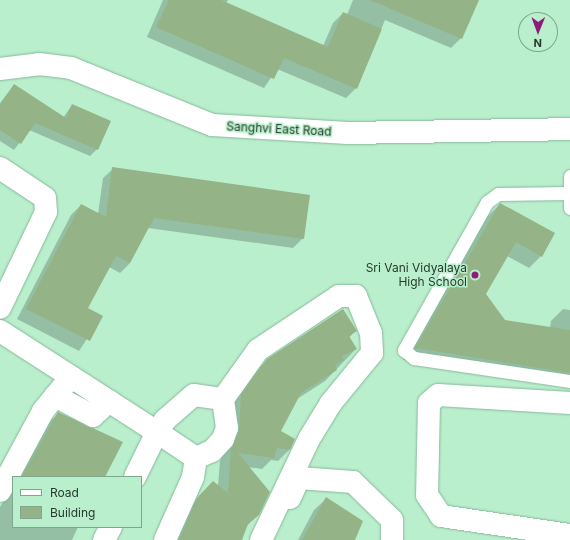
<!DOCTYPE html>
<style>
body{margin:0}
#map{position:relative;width:570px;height:540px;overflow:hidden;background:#baefcd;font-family:Inter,sans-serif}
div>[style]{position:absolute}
.shadow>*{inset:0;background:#0003}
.building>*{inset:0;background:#94b386}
.roads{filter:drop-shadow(0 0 1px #86b999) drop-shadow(0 0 1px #86b999)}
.lane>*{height:13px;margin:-6.5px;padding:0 6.5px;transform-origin:6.5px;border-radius:6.5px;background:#fff}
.street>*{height:22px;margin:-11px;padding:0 11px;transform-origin:11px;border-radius:11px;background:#fff}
.dots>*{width:11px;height:11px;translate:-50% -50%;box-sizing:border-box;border:2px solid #baefcd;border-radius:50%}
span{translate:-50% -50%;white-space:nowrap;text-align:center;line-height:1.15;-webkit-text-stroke:3px #baefcd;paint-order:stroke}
.street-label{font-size:12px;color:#263b2d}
.poi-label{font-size:12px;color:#263b2d}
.right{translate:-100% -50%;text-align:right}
.legend{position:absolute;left:12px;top:476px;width:130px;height:52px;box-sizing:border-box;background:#baefcd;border:1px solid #7fa78d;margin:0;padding:5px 7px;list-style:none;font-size:12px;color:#263b2d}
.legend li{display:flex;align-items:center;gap:8px;height:20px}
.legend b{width:20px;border:1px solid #7fa78d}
.north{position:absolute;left:518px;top:12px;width:40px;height:40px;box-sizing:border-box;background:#baefcd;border:1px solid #7fa78d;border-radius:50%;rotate:181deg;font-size:11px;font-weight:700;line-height:16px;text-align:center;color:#263b2d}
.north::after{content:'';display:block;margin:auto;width:14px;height:18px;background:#8f1b7b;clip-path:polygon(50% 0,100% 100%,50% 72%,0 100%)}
</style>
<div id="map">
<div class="shadow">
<div style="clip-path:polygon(163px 0,228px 0,226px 3px,323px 46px,333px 23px,343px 13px,347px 15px,353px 0,478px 0,461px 38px,451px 48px,385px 20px,356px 88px,346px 98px,277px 69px,264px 88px,147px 37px)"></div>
<div style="clip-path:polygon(14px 85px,63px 118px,72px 105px,97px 149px,90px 156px,29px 130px,14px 150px,0 141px,0 103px)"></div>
<div style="clip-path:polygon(113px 169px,303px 238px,293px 248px,148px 228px,130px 263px,120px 273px,109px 267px,87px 309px,102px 316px,79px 351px,17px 319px,71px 215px,81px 205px,98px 214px,103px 178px)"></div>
<div style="clip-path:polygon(500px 204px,541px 256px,529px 268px,507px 256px,485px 294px,504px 321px,550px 328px,551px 321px,563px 309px,570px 310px,570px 387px,403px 360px,488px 216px)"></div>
<div style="clip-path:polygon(355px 331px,349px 338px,356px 349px,325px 381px,297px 399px,280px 432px,294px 439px,289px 450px,278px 461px,271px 460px,262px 469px,248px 467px,258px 514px,246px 527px,241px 540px,173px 540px,186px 511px,202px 493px,218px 486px,220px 461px,228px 444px,230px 407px,256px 371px,267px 360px)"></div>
<div style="clip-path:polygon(59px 413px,104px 477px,18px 477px,46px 425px)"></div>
<div style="clip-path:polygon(13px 485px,13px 527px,78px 527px,72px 540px,0 540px,0 507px)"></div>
<div style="clip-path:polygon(327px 498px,355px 540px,298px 540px,314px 510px)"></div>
</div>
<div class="building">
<div style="clip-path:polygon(169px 0,221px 0,328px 47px,343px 12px,382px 29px,357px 89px,284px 58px,274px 79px,156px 27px)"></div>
<div style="clip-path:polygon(370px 0,479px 0,462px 39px)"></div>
<div style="clip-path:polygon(14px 84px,66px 118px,72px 104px,111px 121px,98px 150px,35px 123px,21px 144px,0 130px,0 105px)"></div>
<div style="clip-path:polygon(112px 167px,310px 195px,304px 239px,154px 218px,130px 263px,116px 256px,88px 308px,103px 316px,90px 341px,26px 309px,81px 204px,106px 217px)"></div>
<div style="clip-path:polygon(500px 203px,555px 233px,542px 257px,516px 242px,486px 294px,505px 320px,570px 330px,570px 373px,415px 348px)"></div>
<div style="clip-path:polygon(343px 309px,357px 331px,349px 336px,357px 349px,342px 356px,344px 360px,335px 365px,337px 370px,301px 393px,281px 431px,295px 439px,290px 450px,277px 448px,274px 458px,238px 453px,270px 492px,259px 515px,248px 524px,242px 540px,179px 540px,197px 498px,213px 481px,228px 493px,231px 449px,239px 432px,241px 395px,267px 359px)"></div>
<div style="clip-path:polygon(58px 412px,123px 442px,105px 477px,22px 477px)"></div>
<div style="clip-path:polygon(326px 497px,363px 521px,355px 540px,302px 540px)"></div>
</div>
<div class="roads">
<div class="lane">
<div style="left:570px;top:176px;width:32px;rotate:90deg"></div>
<div style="left:569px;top:193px;width:71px;rotate:179.2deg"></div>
<div style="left:498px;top:194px;width:14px;rotate:144deg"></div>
<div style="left:487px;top:202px;width:170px;rotate:119.3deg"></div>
<div style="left:404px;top:350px;width:13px;rotate:39deg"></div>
<div style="left:414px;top:358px;width:158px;rotate:8.4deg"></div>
</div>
<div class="street">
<div style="left:0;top:69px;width:39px;rotate:-7deg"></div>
<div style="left:39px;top:64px;width:32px;rotate:7deg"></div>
<div style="left:71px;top:68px;width:152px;rotate:22deg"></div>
<div style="left:212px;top:125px;width:136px;rotate:3.4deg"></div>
<div style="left:348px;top:133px;width:222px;rotate:-1deg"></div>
<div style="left:0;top:168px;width:54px;rotate:33.7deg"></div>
<div style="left:45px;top:198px;width:14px;rotate:86deg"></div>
<div style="left:46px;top:212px;width:106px;rotate:115.6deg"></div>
<div style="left:0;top:331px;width:187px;rotate:32.8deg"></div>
<div style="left:157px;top:432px;width:50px;rotate:116.1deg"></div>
<div style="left:55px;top:396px;width:43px;rotate:27.8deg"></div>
<div style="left:93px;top:416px;width:22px;rotate:-43deg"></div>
<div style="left:570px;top:403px;width:132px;rotate:-176.5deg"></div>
<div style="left:438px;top:395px;width:12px;rotate:138deg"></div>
<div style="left:429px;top:403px;width:92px;rotate:91.2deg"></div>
<div style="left:427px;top:495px;width:25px;rotate:56deg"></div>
<div style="left:441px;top:516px;width:130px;rotate:8.4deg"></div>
<div style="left:196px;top:458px;width:17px;rotate:-24deg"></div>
<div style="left:212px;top:451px;width:16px;rotate:-47deg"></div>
<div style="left:223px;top:439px;width:12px;rotate:-70deg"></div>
<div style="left:227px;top:428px;width:29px;rotate:-98deg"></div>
<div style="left:0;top:491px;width:91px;rotate:-61.7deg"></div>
<div style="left:43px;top:411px;width:44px;rotate:-50.5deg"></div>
<div style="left:290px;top:498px;width:22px;rotate:-66deg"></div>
<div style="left:299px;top:478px;width:54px;rotate:4.2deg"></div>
<div style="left:353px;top:482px;width:54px;rotate:44.3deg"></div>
<div style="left:392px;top:520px;width:20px;rotate:90deg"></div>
<div style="left:104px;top:540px;width:15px;rotate:-62deg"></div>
<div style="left:165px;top:540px;width:69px;rotate:-66deg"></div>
<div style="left:193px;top:477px;width:19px;rotate:-81deg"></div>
<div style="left:196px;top:458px;width:47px;rotate:-146.3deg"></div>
<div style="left:157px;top:432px;width:14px;rotate:-56deg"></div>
<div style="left:165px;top:420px;width:38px;rotate:-41deg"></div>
<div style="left:194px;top:395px;width:29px;rotate:8deg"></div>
<div style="left:223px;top:399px;width:60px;rotate:-54.5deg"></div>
<div style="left:258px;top:350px;width:97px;rotate:-33.7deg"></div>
<div style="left:339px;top:296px;width:17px"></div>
<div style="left:356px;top:296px;width:40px;rotate:68deg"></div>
<div style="left:371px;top:333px;width:20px;rotate:87deg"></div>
<div style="left:372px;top:353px;width:65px;rotate:129.4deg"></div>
<div style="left:331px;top:403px;width:42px;rotate:121.4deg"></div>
<div style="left:309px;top:439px;width:112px;rotate:115.4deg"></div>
</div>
</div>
<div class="dots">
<div style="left:475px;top:275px;background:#8f1b7b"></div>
</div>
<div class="street-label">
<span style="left:279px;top:129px;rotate:3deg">Sanghvi East Road</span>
</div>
<div class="poi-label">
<span class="right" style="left:467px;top:275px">Sri Vani Vidyalaya<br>High School</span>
</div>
<ul class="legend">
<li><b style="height:5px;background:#fff"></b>Road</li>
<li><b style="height:11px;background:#94b386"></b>Building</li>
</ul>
<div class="north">N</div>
</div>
